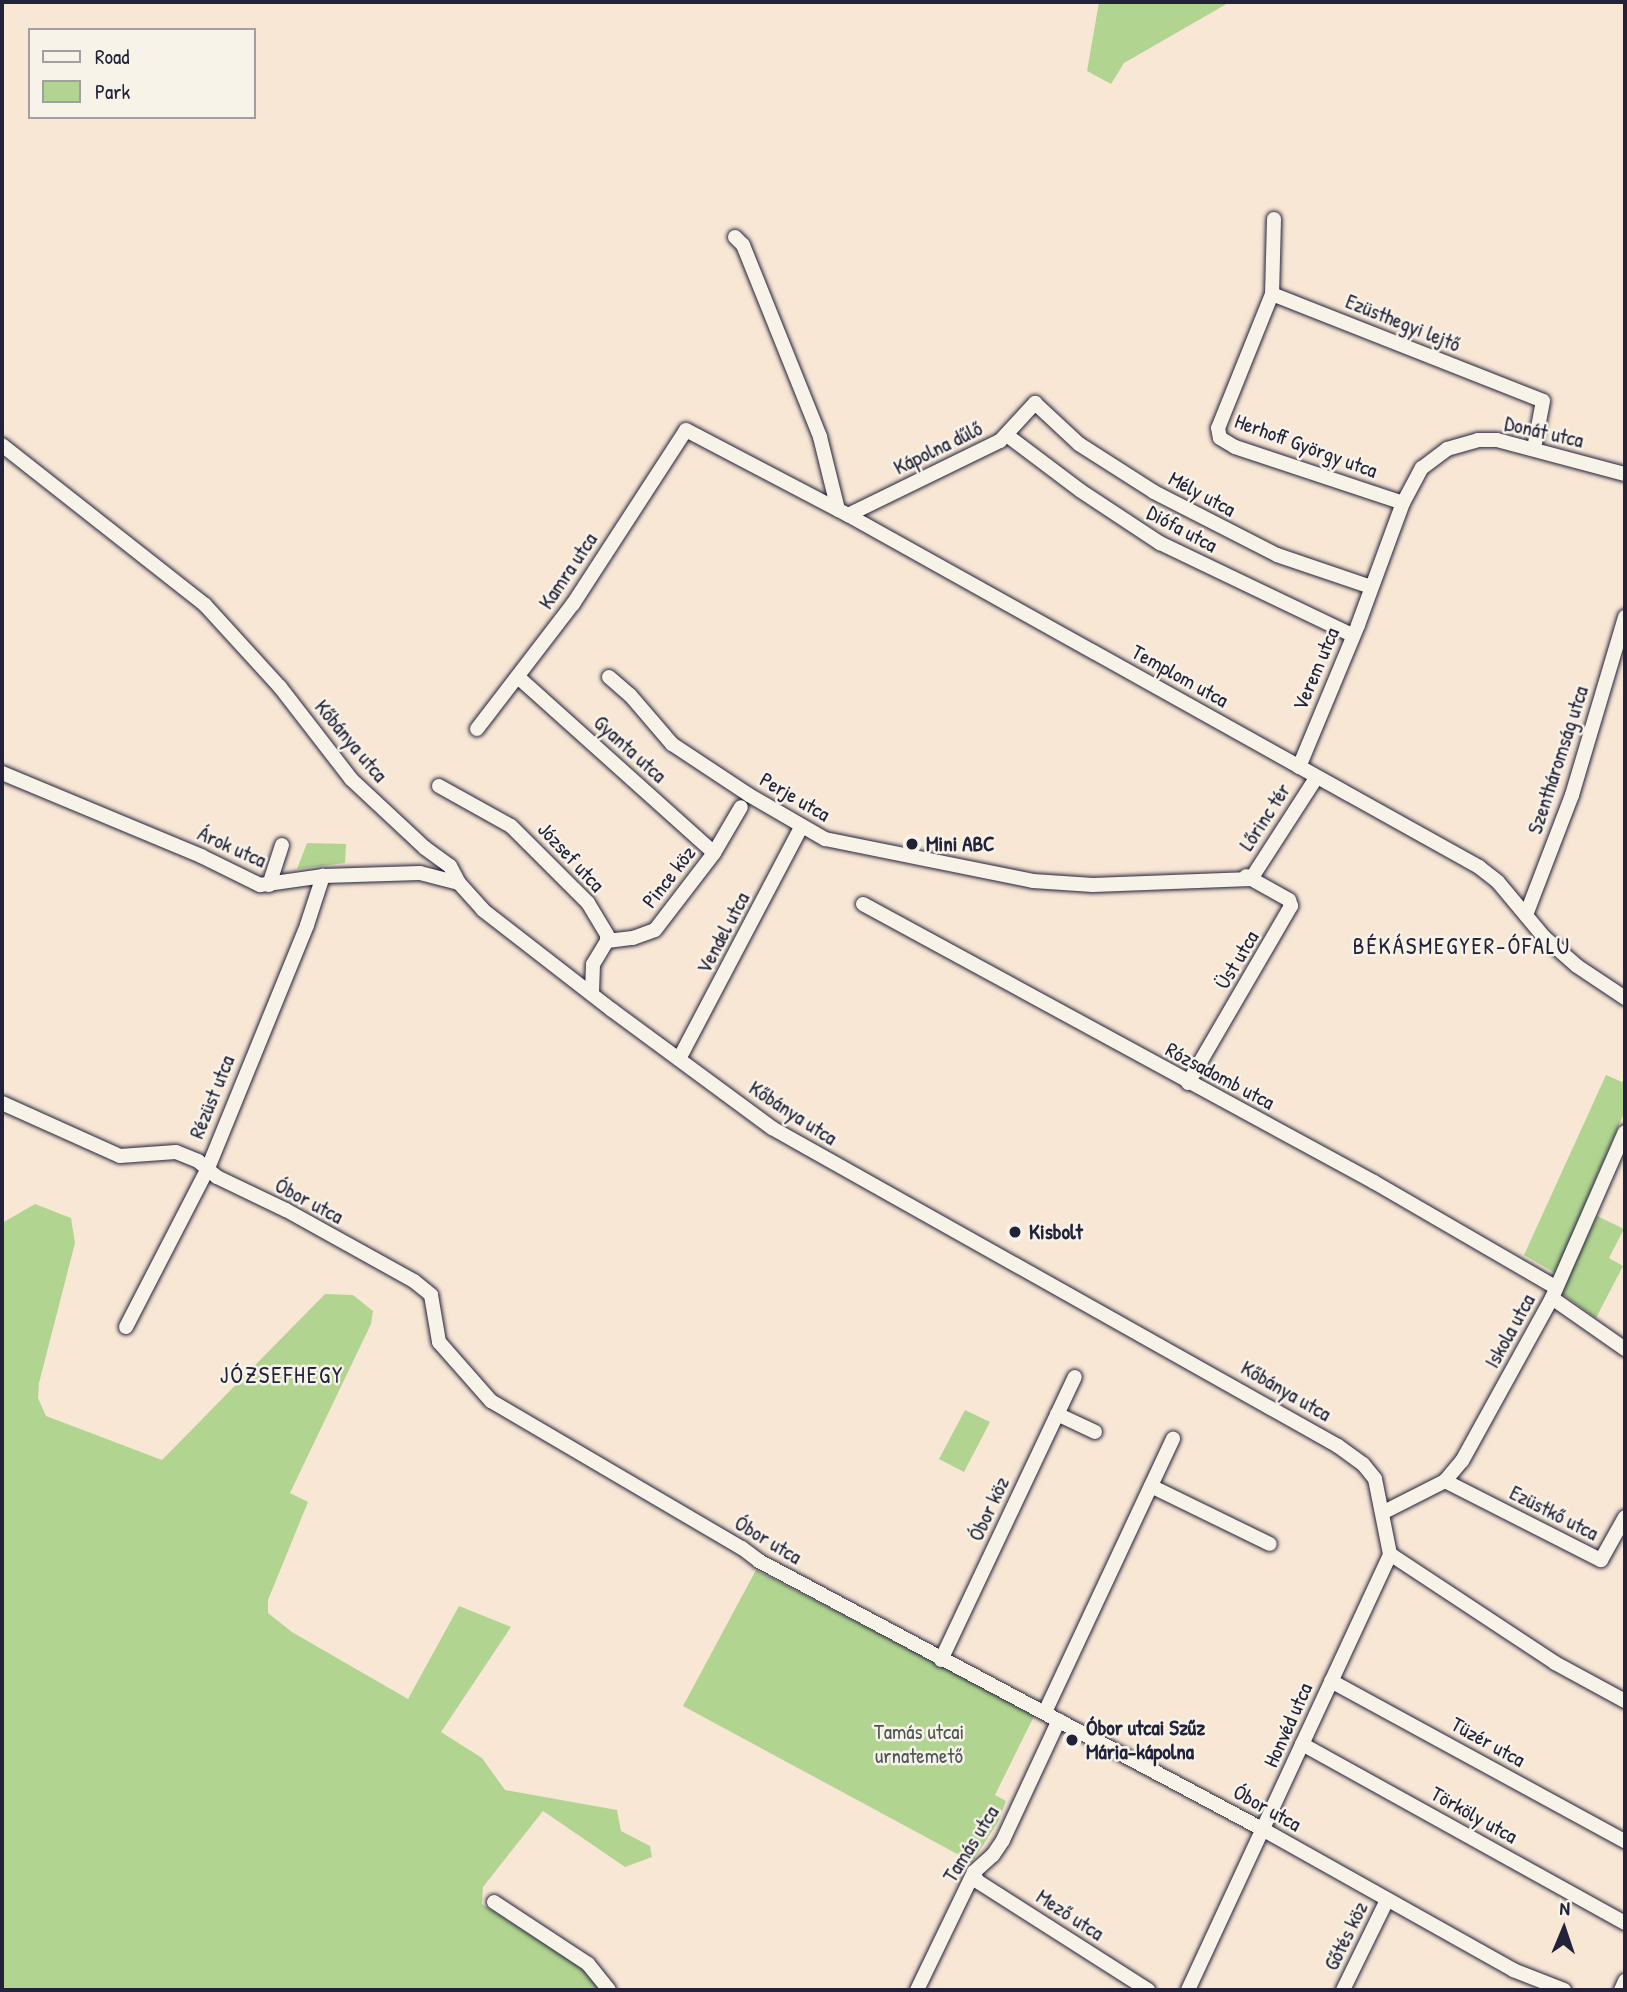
<!DOCTYPE html>
<meta charset="utf-8">
<style>
body{margin:0}
#map{position:relative;width:1627px;height:1992px;overflow:hidden;background:#f9e7d6;font-family:"Patrick Hand",sans-serif}
div>[style]{position:absolute}
.green>*{inset:0;background:#b1d591}
.roads{filter:drop-shadow(0 0 2px #22223b) drop-shadow(0 0 2px #22223b)}
.street>*{height:14px;margin:-7px;padding:0 7px;transform-origin:7px;border-radius:7px;background:#f7f3e8}
.dots>*{width:19px;height:19px;translate:-50% -50%;box-sizing:border-box;border:4px solid #f7f3e8;border-radius:50%}
span{translate:-50% -50%;white-space:nowrap;text-align:center;line-height:1.15;-webkit-text-stroke:5px #f7f3e8;paint-order:stroke}
.street-label{font-size:21px;color:#22223b}
.poi-label{font-size:21px;color:#22223b;font-weight:700}
.left{translate:0 -50%;text-align:left}
.park-label{font-size:21px;color:#4d5855}
.neighbourhood-label{font-size:23px;color:#22223b;letter-spacing:2px}
.frame{position:absolute;inset:0;border:4px solid #22223b;pointer-events:none}
.legend{position:absolute;left:28px;top:28px;width:228px;height:91px;box-sizing:border-box;background:#f7f3e8;border:2px solid #a29fa3;margin:0;padding:9px 12px;list-style:none;font-size:21px;color:#22223b}
.legend li{display:flex;align-items:center;gap:14px;height:35px}
.legend b{width:35px;border:2px solid #a29fa3}
.north{position:absolute;left:1529px;top:1894px;width:70px;height:70px;-webkit-text-stroke:5px #f7f3e8;paint-order:stroke;rotate:2deg;font-size:19px;font-weight:700;line-height:28px;text-align:center;color:#22223b}
.north::after{content:'';display:block;margin:auto;width:24px;height:32px;background:#22223b;clip-path:polygon(50% 0,100% 100%,50% 72%,0 100%)}
</style>
<div id="map">
<div class="green">
<div style="clip-path:polygon(1099px 2px,1230px 2px,1124px 63px,1111px 84px,1087px 71px)"></div>
<div style="clip-path:polygon(307px 843px,346px 844px,345px 863px,297px 869px)"></div>
<div style="clip-path:polygon(1606px 1075px,1622px 1082px,1625px 1077px,1625px 1111px,1555px 1273px,1524px 1255px)"></div>
<div style="clip-path:polygon(35px 1204px,71px 1218px,75px 1243px,39px 1383px,38px 1398px,46px 1416px,162px 1460px,325px 1294px,353px 1295px,373px 1311px,371px 1324px,290px 1493px,308px 1502px,268px 1600px,268px 1613px,292px 1632px,408px 1699px,459px 1606px,511px 1627px,441px 1732px,482px 1758px,505px 1790px,617px 1810px,621px 1831px,650px 1846px,652px 1857px,625px 1867px,543px 1811px,483px 1887px,482px 1904px,587px 1971px,600px 1990px,2px 1990px,2px 1223px)"></div>
<div style="clip-path:polygon(1597px 1216px,1624px 1229px,1609px 1258px,1623px 1266px,1596px 1318px,1561px 1293px)"></div>
<div style="clip-path:polygon(965px 1410px,990px 1422px,964px 1472px,939px 1459px)"></div>
<div style="clip-path:polygon(756px 1570px,1035px 1714px,995px 1795px,1006px 1801px,998px 1822px,972px 1862px,683px 1706px)"></div>
</div>
<div class="roads">
<div class="street">
<div style="left:1274px;top:219px;width:75px;rotate:91.5deg"></div>
<div style="left:1272px;top:294px;width:291px;rotate:21.5deg"></div>
<div style="left:1543px;top:401px;width:48px;rotate:100.8deg"></div>
<div style="left:735px;top:237px;width:11px;rotate:45deg"></div>
<div style="left:743px;top:245px;width:207px;rotate:68.1deg"></div>
<div style="left:820px;top:437px;width:75px;rotate:76.1deg"></div>
<div style="left:1272px;top:294px;width:144px;rotate:111.9deg"></div>
<div style="left:1218px;top:428px;width:10px;rotate:79deg"></div>
<div style="left:1220px;top:438px;width:17px;rotate:31deg"></div>
<div style="left:1235px;top:447px;width:177px;rotate:18.4deg"></div>
<div style="left:1008px;top:436px;width:91px;rotate:37deg"></div>
<div style="left:1081px;top:491px;width:95px;rotate:33.4deg"></div>
<div style="left:1160px;top:543px;width:213px;rotate:25.6deg"></div>
<div style="left:2px;top:445px;width:258px;rotate:38.2deg"></div>
<div style="left:205px;top:605px;width:111px;rotate:47.6deg"></div>
<div style="left:280px;top:687px;width:116px;rotate:52.3deg"></div>
<div style="left:351px;top:779px;width:101px;rotate:43deg"></div>
<div style="left:425px;top:848px;width:31px;rotate:36deg"></div>
<div style="left:450px;top:866px;width:19px;rotate:62deg"></div>
<div style="left:459px;top:883px;width:36px;rotate:48deg"></div>
<div style="left:483px;top:910px;width:163px;rotate:37.8deg"></div>
<div style="left:612px;top:1010px;width:199px;rotate:36.4deg"></div>
<div style="left:772px;top:1128px;width:649px;rotate:29.33deg"></div>
<div style="left:1338px;top:1446px;width:31px;rotate:36deg"></div>
<div style="left:1363px;top:1464px;width:19px;rotate:51deg"></div>
<div style="left:1375px;top:1479px;width:76px;rotate:78.7deg"></div>
<div style="left:1390px;top:1554px;width:198px;rotate:33.4deg"></div>
<div style="left:1555px;top:1663px;width:80px;rotate:28.5deg"></div>
<div style="left:848px;top:515px;width:169px;rotate:-26deg"></div>
<div style="left:1000px;top:441px;width:52px;rotate:-47.4deg"></div>
<div style="left:1035px;top:403px;width:60px;rotate:43deg"></div>
<div style="left:1079px;top:444px;width:89px;rotate:32.6deg"></div>
<div style="left:1154px;top:492px;width:138px;rotate:27.1deg"></div>
<div style="left:1277px;top:555px;width:99px;rotate:18.8deg"></div>
<div style="left:518px;top:677px;width:263px;rotate:41.9deg"></div>
<div style="left:609px;top:677px;width:28px;rotate:41deg"></div>
<div style="left:630px;top:695px;width:65px;rotate:49.4deg"></div>
<div style="left:672px;top:744px;width:92px;rotate:33.5deg"></div>
<div style="left:749px;top:795px;width:88px;rotate:30.1deg"></div>
<div style="left:825px;top:839px;width:212px;rotate:11.4deg"></div>
<div style="left:1033px;top:881px;width:60px;rotate:3.8deg"></div>
<div style="left:1093px;top:885px;width:158px;rotate:-2.2deg"></div>
<div style="left:1251px;top:879px;width:120px;rotate:-57.2deg"></div>
<div style="left:477px;top:729px;width:158px;rotate:-52.5deg"></div>
<div style="left:573px;top:604px;width:207px;rotate:-57deg"></div>
<div style="left:686px;top:430px;width:183px;rotate:27.7deg"></div>
<div style="left:848px;top:515px;width:723px;rotate:29.15deg"></div>
<div style="left:1479px;top:867px;width:24px;rotate:38deg"></div>
<div style="left:1498px;top:882px;width:72px;rotate:50.1deg"></div>
<div style="left:1544px;top:937px;width:44px;rotate:41.3deg"></div>
<div style="left:1577px;top:966px;width:58px;rotate:33.7deg"></div>
<div style="left:1299px;top:767px;width:154px;rotate:-67.4deg"></div>
<div style="left:1358px;top:625px;width:130px;rotate:-69.8deg"></div>
<div style="left:1403px;top:503px;width:40px;rotate:-62deg"></div>
<div style="left:1422px;top:468px;width:31px;rotate:-37deg"></div>
<div style="left:1447px;top:449px;width:32px;rotate:-16deg"></div>
<div style="left:1478px;top:440px;width:19px"></div>
<div style="left:1497px;top:440px;width:132px;rotate:14.9deg"></div>
<div style="left:2px;top:773px;width:216px;rotate:22.6deg"></div>
<div style="left:201px;top:856px;width:66px;rotate:26.2deg"></div>
<div style="left:260px;top:885px;width:64px;rotate:-8.1deg"></div>
<div style="left:323px;top:876px;width:97px;rotate:-1.8deg"></div>
<div style="left:420px;top:873px;width:40px;rotate:14.4deg"></div>
<div style="left:439px;top:786px;width:82px;rotate:29.1deg"></div>
<div style="left:511px;top:826px;width:109px;rotate:45deg"></div>
<div style="left:588px;top:903px;width:37px;rotate:59deg"></div>
<div style="left:607px;top:935px;width:6px;rotate:90deg"></div>
<div style="left:607px;top:941px;width:27px;rotate:121deg"></div>
<div style="left:593px;top:964px;width:30px;rotate:92deg"></div>
<div style="left:269px;top:885px;width:42px;rotate:-72deg"></div>
<div style="left:863px;top:904px;width:582px;rotate:28.55deg"></div>
<div style="left:1374px;top:1182px;width:209px;rotate:30.1deg"></div>
<div style="left:1526px;top:915px;width:129px;rotate:-69deg"></div>
<div style="left:1572px;top:795px;width:186px;rotate:-73.4deg"></div>
<div style="left:607px;top:941px;width:26px;rotate:-7deg"></div>
<div style="left:633px;top:938px;width:23px;rotate:-20deg"></div>
<div style="left:655px;top:930px;width:97px;rotate:-52.5deg"></div>
<div style="left:714px;top:853px;width:53px;rotate:-59.6deg"></div>
<div style="left:679px;top:1059px;width:263px;rotate:-62.2deg"></div>
<div style="left:1188px;top:1083px;width:205px;rotate:-59.8deg"></div>
<div style="left:1291px;top:906px;width:6px;rotate:-108deg"></div>
<div style="left:1289px;top:900px;width:49px;rotate:-150.8deg"></div>
<div style="left:2px;top:1103px;width:129px;rotate:24.2deg"></div>
<div style="left:120px;top:1156px;width:56px;rotate:-4.1deg"></div>
<div style="left:176px;top:1152px;width:24px;rotate:22deg"></div>
<div style="left:198px;top:1161px;width:25px;rotate:40deg"></div>
<div style="left:217px;top:1177px;width:76px;rotate:25.6deg"></div>
<div style="left:286px;top:1210px;width:146px;rotate:29deg"></div>
<div style="left:414px;top:1281px;width:22px;rotate:39deg"></div>
<div style="left:431px;top:1295px;width:48px;rotate:80.3deg"></div>
<div style="left:439px;top:1342px;width:79px;rotate:48.6deg"></div>
<div style="left:491px;top:1401px;width:291px;rotate:30.4deg"></div>
<div style="left:742px;top:1548px;width:21px;rotate:37deg"></div>
<div style="left:759px;top:1561px;width:572px;rotate:28.04deg"></div>
<div style="left:1264px;top:1830px;width:286px;rotate:29.3deg"></div>
<div style="left:1513px;top:1970px;width:55px;rotate:21.4deg"></div>
<div style="left:1552px;top:1298px;width:89px;rotate:34.9deg"></div>
<div style="left:126px;top:1327px;width:179px;rotate:-62.7deg"></div>
<div style="left:208px;top:1168px;width:262px;rotate:-67.8deg"></div>
<div style="left:307px;top:925px;width:52px;rotate:-71.9deg"></div>
<div style="left:1057px;top:1414px;width:42px;rotate:25.3deg"></div>
<div style="left:1445px;top:1481px;width:175px;rotate:26.9deg"></div>
<div style="left:1601px;top:1560px;width:49px;rotate:-60.8deg"></div>
<div style="left:1151px;top:1486px;width:132px;rotate:26deg"></div>
<div style="left:1384px;top:1512px;width:68px;rotate:-26.9deg"></div>
<div style="left:1445px;top:1481px;width:26px;rotate:-50deg"></div>
<div style="left:1462px;top:1461px;width:186px;rotate:-61.1deg"></div>
<div style="left:1552px;top:1298px;width:181px;rotate:-66.3deg"></div>
<div style="left:941px;top:1660px;width:313px;rotate:-64.7deg"></div>
<div style="left:1331px;top:1681px;width:335px;rotate:28.6deg"></div>
<div style="left:1045px;top:1712px;width:302px;rotate:-64.9deg"></div>
<div style="left:1302px;top:1744px;width:369px;rotate:29deg"></div>
<div style="left:974px;top:1872px;width:9px;rotate:72deg"></div>
<div style="left:977px;top:1881px;width:203px;rotate:32.5deg"></div>
<div style="left:494px;top:1902px;width:113px;rotate:33.4deg"></div>
<div style="left:588px;top:1964px;width:33px;rotate:51deg"></div>
<div style="left:917px;top:1990px;width:131px;rotate:-64.2deg"></div>
<div style="left:974px;top:1872px;width:25px;rotate:-42deg"></div>
<div style="left:993px;top:1855px;width:18px;rotate:-56deg"></div>
<div style="left:1003px;top:1840px;width:132px;rotate:-65deg"></div>
<div style="left:1188px;top:1990px;width:481px;rotate:-65.1deg"></div>
<div style="left:1343px;top:1990px;width:100px;rotate:-63.9deg"></div>
<div style="left:1621px;top:1990px;width:10px;rotate:-66deg"></div>
</div>
</div>
<div class="dots">
<div style="left:912px;top:844px;background:#22223b"></div>
<div style="left:1015px;top:1232px;background:#22223b"></div>
<div style="left:1072px;top:1740px;background:#22223b"></div>
</div>
<div class="street-label">
<span style="left:1403px;top:323px;rotate:22deg">Ezüsthegyi lejtő</span>
<span style="left:1544px;top:432px;rotate:13deg">Donát utca</span>
<span style="left:1306px;top:446px;rotate:20deg">Herhoff György utca</span>
<span style="left:938px;top:448px;rotate:-26deg">Kápolna dűlő</span>
<span style="left:1202px;top:494px;rotate:28deg">Mély utca</span>
<span style="left:1182px;top:529px;rotate:28deg">Diófa utca</span>
<span style="left:568px;top:571px;rotate:-56deg">Kamra utca</span>
<span style="left:1316px;top:669px;rotate:-67deg">Verem utca</span>
<span style="left:1180px;top:676px;rotate:29deg">Templom utca</span>
<span style="left:351px;top:741px;rotate:50deg">Kőbánya utca</span>
<span style="left:630px;top:749px;rotate:42deg">Gyanta utca</span>
<span style="left:1558px;top:760px;rotate:-72deg">Szentháromság utca</span>
<span style="left:795px;top:797px;rotate:30deg">Perje utca</span>
<span style="left:1265px;top:817px;rotate:-57deg">Lőrinc tér</span>
<span style="left:232px;top:847px;rotate:24deg">Árok utca</span>
<span style="left:571px;top:857px;rotate:47deg">József utca</span>
<span style="left:669px;top:877px;rotate:-52deg">Pince köz</span>
<span style="left:723px;top:933px;rotate:-62deg">Vendel utca</span>
<span style="left:1237px;top:960px;rotate:-59deg">Üst utca</span>
<span style="left:1220px;top:1076px;rotate:28deg">Rózsadomb utca</span>
<span style="left:212px;top:1097px;rotate:-68deg">Rézüst utca</span>
<span style="left:793px;top:1113px;rotate:33deg">Kőbánya utca</span>
<span style="left:309px;top:1201px;rotate:28deg">Óbor utca</span>
<span style="left:1510px;top:1331px;rotate:-61deg">Iskola utca</span>
<span style="left:1286px;top:1391px;rotate:30deg">Kőbánya utca</span>
<span style="left:989px;top:1509px;rotate:-65deg">Óbor köz</span>
<span style="left:1554px;top:1513px;rotate:27deg">Ezüstkő utca</span>
<span style="left:768px;top:1540px;rotate:31deg">Óbor utca</span>
<span style="left:1288px;top:1725px;rotate:-66deg">Honvéd utca</span>
<span style="left:1488px;top:1742px;rotate:29deg">Tüzér utca</span>
<span style="left:1267px;top:1808px;rotate:29deg">Óbor utca</span>
<span style="left:1474px;top:1815px;rotate:29deg">Törköly utca</span>
<span style="left:971px;top:1844px;rotate:-58deg">Tamás utca</span>
<span style="left:1070px;top:1915px;rotate:33deg">Mező utca</span>
<span style="left:1346px;top:1936px;rotate:-64deg">Gőtés köz</span>
</div>
<div class="poi-label">
<span class="left" style="left:926px;top:844px">Mini ABC</span>
<span class="left" style="left:1029px;top:1232px">Kisbolt</span>
<span class="left" style="left:1086px;top:1740px">Óbor utcai Szűz<br>Mária-kápolna</span>
</div>
<div class="park-label">
<span style="left:919px;top:1744px">Tamás utcai<br>urnatemető</span>
</div>
<div class="neighbourhood-label">
<span style="left:1462px;top:946px">BÉKÁSMEGYER-ÓFALU</span>
<span style="left:282px;top:1375px">JÓZSEFHEGY</span>
</div>
<div class="frame"></div>
<ul class="legend">
<li><b style="height:9px;background:#f7f3e8"></b>Road</li>
<li><b style="height:19px;background:#b1d591"></b>Park</li>
</ul>
<div class="north">N</div>
</div>
